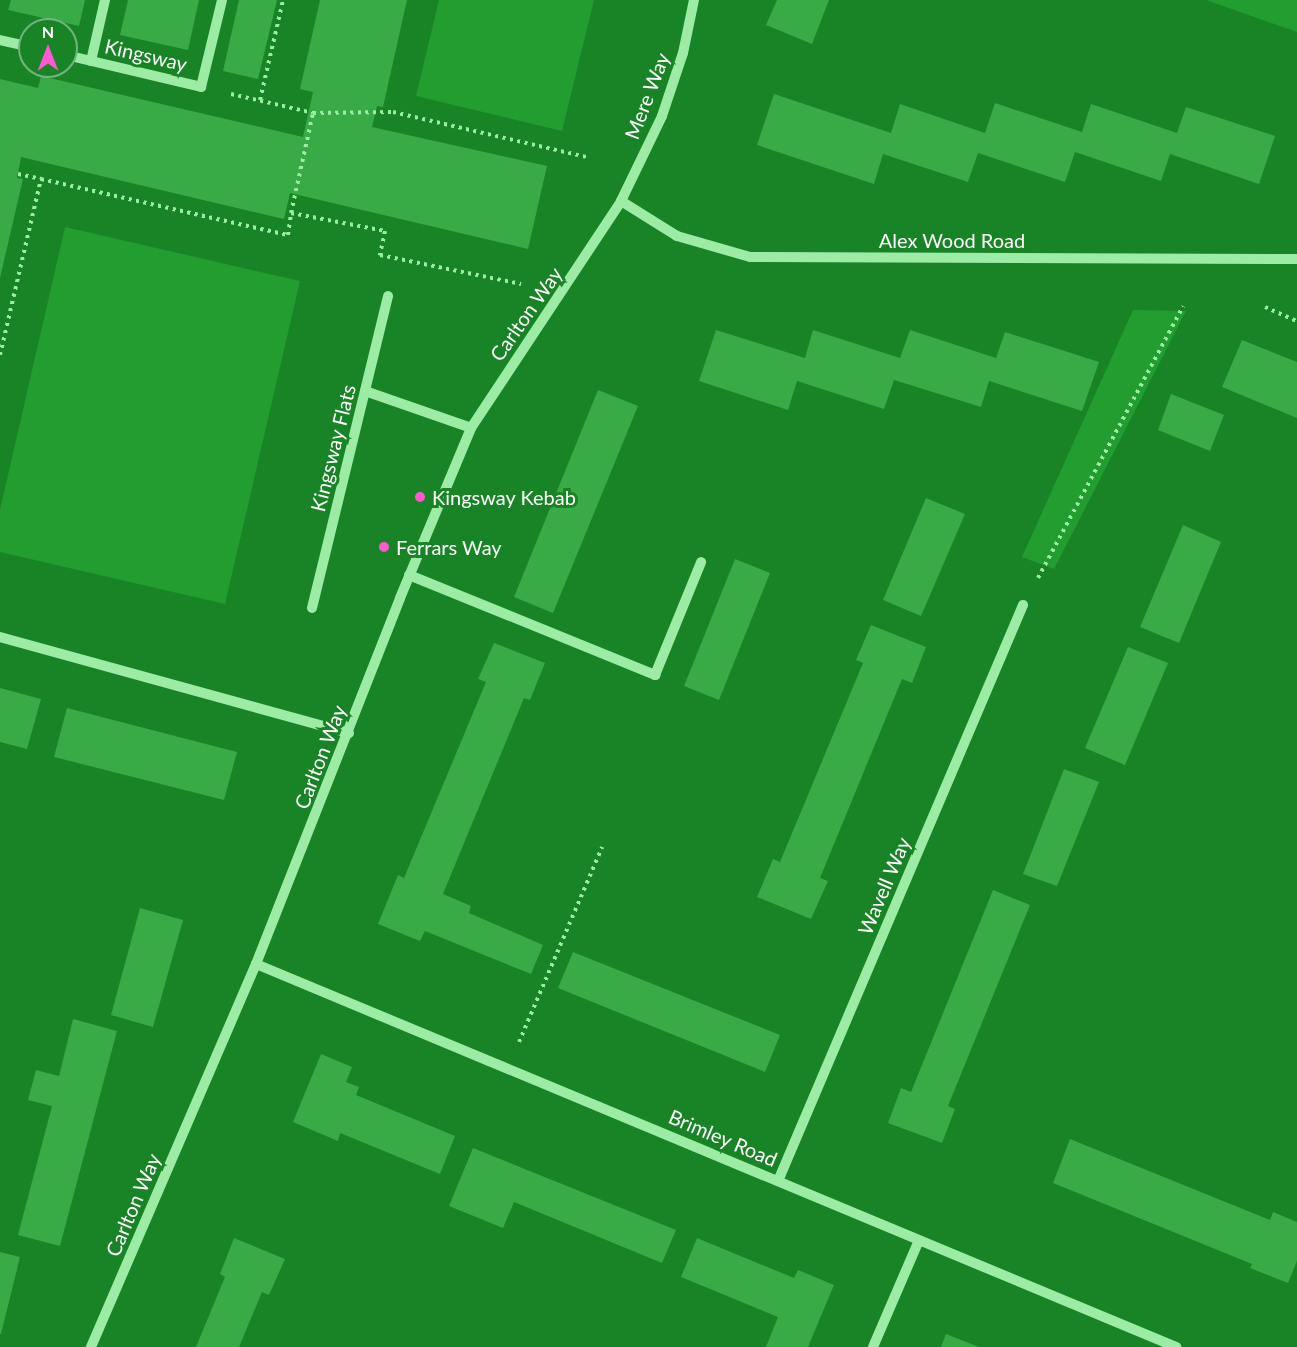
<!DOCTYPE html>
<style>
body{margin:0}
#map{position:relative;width:1297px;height:1347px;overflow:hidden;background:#188426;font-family:Lato,sans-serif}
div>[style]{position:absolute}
.green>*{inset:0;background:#219e2f}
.building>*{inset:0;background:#38aa46}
.path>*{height:4px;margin-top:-2px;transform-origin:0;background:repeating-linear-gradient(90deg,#9deca6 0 3px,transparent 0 7.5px)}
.minor>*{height:10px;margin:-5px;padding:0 5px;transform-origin:5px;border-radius:5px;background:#9deca6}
.dots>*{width:16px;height:16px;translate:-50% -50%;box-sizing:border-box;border:3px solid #188426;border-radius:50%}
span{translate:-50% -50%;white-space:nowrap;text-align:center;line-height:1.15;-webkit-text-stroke:6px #188426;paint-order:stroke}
.street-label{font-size:20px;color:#fff}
.poi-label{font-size:20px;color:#fff}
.left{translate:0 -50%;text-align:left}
.north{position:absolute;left:18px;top:18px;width:60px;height:60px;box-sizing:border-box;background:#188426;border:2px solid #74b57d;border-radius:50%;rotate:0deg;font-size:16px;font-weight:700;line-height:24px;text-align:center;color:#fff}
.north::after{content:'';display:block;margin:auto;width:21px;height:27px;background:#ff58d1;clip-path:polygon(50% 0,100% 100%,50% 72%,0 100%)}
</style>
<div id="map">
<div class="green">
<div style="clip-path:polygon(439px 0,594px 0,562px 131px,416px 96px)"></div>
<div style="clip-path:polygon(1206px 0,1297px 0,1297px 32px)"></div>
<div style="clip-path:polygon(65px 227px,300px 281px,225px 604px,0 552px,0 510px)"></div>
<div style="clip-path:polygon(1133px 310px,1186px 311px,1054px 569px,1022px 557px)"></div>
</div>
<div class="building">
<div style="clip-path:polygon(11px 0,85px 0,79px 26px,8px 10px)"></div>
<div style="clip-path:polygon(128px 0,199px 0,188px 50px,120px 35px)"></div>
<div style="clip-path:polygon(239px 0,277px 0,258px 79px,223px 71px)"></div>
<div style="clip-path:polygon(320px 0,407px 0,383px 107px,377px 106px,372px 127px,547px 166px,528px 249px,290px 193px,284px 219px,21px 157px,17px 178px,23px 179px,0 278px,0 79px,38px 88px,41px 76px,303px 137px,313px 92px,300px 89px)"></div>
<div style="clip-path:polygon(777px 0,829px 0,812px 44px,766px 25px)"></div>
<div style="clip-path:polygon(774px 94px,891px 133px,900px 104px,985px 133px,995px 103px,1082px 132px,1091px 104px,1177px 133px,1186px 107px,1275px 136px,1259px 184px,1170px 154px,1161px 181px,1075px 152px,1065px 182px,978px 153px,968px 182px,883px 154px,874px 184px,757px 145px)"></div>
<div style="clip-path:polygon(716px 330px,805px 358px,813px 330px,900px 358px,910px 330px,996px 358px,1005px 332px,1099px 362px,1082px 411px,989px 381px,981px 407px,894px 380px,884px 409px,797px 381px,788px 410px,699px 381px)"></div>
<div style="clip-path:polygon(1242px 340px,1297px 362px,1297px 418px,1222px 387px)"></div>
<div style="clip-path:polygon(598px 390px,638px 406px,553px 613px,514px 597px)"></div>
<div style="clip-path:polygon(1171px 394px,1224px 415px,1210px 451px,1158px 430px)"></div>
<div style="clip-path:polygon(926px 498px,965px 514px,921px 616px,883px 600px)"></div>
<div style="clip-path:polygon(1183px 525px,1221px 542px,1179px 643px,1140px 627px)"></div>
<div style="clip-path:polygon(735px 559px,770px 573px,719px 700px,684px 686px)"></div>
<div style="clip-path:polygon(871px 625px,926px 647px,912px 683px,902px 679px,820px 878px,828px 881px,811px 919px,757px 897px,773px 859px,780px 862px,863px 663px,856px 660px)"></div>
<div style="clip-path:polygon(494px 643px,545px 663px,530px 700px,524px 698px,443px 894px,471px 906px,469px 913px,543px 945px,531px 974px,425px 931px,420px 941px,378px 924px,398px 875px,404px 878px,486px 682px,478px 679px)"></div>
<div style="clip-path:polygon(1128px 647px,1168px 663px,1125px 765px,1085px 748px)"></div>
<div style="clip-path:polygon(0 688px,41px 699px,27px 749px,0 742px)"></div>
<div style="clip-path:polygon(67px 708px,237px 752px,224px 800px,54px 757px)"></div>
<div style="clip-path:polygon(1064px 769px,1099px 782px,1057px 886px,1023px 874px)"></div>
<div style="clip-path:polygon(993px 890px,1030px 905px,948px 1106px,955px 1109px,942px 1143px,888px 1123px,901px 1088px,911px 1092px)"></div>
<div style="clip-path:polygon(140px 908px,183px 920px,153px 1027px,111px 1015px)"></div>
<div style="clip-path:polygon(573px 952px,780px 1035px,765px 1072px,558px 988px)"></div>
<div style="clip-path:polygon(73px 1019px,117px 1031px,60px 1246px,18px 1235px,52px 1106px,28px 1100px,36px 1070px,59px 1076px)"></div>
<div style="clip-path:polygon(321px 1054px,352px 1067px,346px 1082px,359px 1087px,356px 1095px,455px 1136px,440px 1174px,340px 1133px,338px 1141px,293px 1122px)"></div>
<div style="clip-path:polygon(1070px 1139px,1270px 1220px,1273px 1212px,1297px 1222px,1297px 1261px,1288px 1283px,1250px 1268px,1252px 1264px,1053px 1183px)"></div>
<div style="clip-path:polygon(473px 1148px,676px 1230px,662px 1263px,514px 1202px,503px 1228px,449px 1206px)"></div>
<div style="clip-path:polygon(234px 1238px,285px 1259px,269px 1295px,262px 1292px,239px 1347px,196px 1347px,225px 1277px,220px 1274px)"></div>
<div style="clip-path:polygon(697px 1238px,794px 1278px,798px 1270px,834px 1285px,808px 1347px,766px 1347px,778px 1317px,681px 1277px)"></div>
<div style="clip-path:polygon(0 1252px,20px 1257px,1px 1334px,0 1334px)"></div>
<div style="clip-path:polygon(946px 1334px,979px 1347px,941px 1347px)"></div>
</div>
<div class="path">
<div style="left:231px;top:94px;width:84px;rotate:13deg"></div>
<div style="left:313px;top:113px;width:80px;rotate:-0.7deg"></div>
<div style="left:393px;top:112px;width:199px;rotate:13.1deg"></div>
<div style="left:260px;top:100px;width:103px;rotate:-77deg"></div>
<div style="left:18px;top:174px;width:24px;rotate:12deg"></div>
<div style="left:291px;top:213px;width:102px;rotate:-77.6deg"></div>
<div style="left:1265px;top:307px;width:35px;rotate:24deg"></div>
<div style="left:0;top:355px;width:181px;rotate:-76.9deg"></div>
<div style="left:41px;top:179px;width:253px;rotate:12.8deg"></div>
<div style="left:288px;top:235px;width:22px;rotate:-82deg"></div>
<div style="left:291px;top:213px;width:96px;rotate:10.8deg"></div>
<div style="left:385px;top:231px;width:25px;rotate:102deg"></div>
<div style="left:380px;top:255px;width:144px;rotate:11.6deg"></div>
<div style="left:1038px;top:578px;width:308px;rotate:-61.9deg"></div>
<div style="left:519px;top:1042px;width:212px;rotate:-66.9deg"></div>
</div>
<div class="minor">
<div style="left:0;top:40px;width:31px;rotate:13deg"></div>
<div style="left:66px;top:55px;width:139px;rotate:13.3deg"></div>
<div style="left:201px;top:87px;width:89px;rotate:-76.4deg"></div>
<div style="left:91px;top:61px;width:63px;rotate:-77.1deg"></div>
<div style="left:621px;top:201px;width:66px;rotate:32deg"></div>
<div style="left:677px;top:236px;width:76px;rotate:16deg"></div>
<div style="left:750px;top:257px;width:547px;rotate:0.21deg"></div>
<div style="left:365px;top:391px;width:112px;rotate:19.2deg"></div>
<div style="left:409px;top:575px;width:266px;rotate:22.1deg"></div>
<div style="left:655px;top:675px;width:122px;rotate:-67.8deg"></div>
<div style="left:312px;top:608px;width:321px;rotate:-76.3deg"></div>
<div style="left:0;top:637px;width:362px;rotate:15.4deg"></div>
<div style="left:256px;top:964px;width:997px;rotate:22.6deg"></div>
<div style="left:778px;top:1181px;width:626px;rotate:-66.96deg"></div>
<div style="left:91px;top:1347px;width:417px;rotate:-66.7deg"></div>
<div style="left:256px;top:964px;width:393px;rotate:-68.5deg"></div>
<div style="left:400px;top:598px;width:184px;rotate:-67.3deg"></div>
<div style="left:471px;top:428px;width:272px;rotate:-56.5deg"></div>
<div style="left:621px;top:201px;width:94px;rotate:-64.2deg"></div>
<div style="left:662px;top:116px;width:66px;rotate:-71.6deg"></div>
<div style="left:683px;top:53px;width:54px;rotate:-78.3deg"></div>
<div style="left:873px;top:1347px;width:116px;rotate:-66.7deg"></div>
</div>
<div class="dots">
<div style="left:420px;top:497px;background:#ff58d1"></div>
<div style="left:384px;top:547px;background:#ff58d1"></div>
</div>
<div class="street-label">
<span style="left:146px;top:55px;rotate:13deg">Kingsway</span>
<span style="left:647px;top:96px;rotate:-69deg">Mere Way</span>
<span style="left:952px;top:240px">Alex Wood Road</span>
<span style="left:526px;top:314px;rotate:-55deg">Carlton Way</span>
<span style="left:333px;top:448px;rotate:-76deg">Kingsway Flats</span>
<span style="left:320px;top:757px;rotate:-69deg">Carlton Way</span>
<span style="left:884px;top:886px;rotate:-67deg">Wavell Way</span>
<span style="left:723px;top:1138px;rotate:23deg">Brimley Road</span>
<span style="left:133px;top:1205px;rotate:-67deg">Carlton Way</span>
</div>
<div class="poi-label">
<span class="left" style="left:432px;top:497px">Kingsway Kebab</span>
<span class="left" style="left:396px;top:547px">Ferrars Way</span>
</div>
<div class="north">N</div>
</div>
